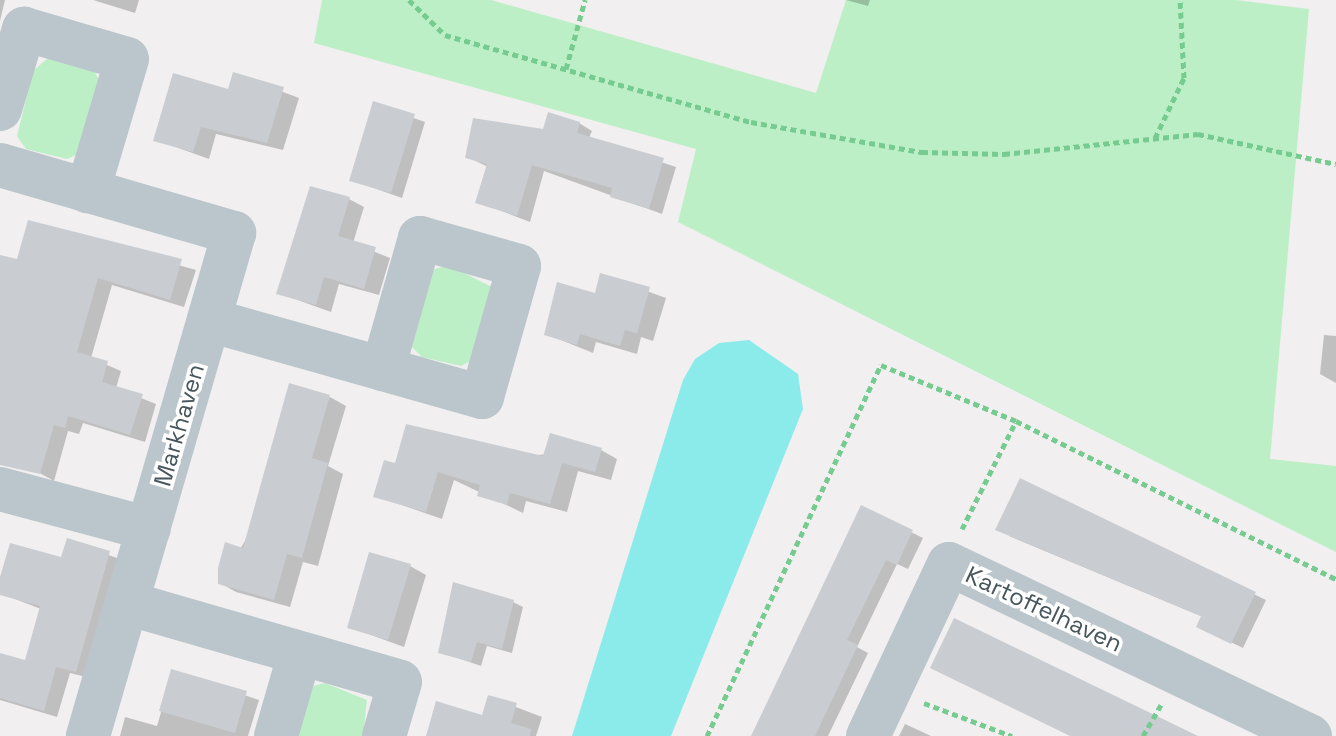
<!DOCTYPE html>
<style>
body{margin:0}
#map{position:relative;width:1336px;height:736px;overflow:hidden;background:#f1efef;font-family:"Space Grotesk",sans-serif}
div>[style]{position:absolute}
.green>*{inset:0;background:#bdefc6}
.water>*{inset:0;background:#8bebeb}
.shadow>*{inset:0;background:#0003}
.building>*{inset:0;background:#c9cdd1}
.path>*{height:5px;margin-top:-2.5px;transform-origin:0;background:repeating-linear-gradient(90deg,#76cc90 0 6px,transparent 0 10px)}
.minor>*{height:44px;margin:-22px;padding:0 22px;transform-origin:22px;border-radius:22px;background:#bac6cc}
span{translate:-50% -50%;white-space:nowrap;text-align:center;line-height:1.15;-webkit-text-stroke:7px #fff;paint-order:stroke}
.street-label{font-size:24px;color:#47565c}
</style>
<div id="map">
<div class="green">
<div style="clip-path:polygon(322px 0,491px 0,816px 93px,846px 0,1236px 0,1309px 9px,1270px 459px,1336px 466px,1336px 552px,678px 222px,696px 149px,314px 43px)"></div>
<div style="clip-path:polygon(48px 58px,94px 71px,99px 80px,76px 155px,67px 159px,26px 149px,17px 136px,33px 71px)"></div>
<div style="clip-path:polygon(448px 265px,492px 287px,469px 362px,461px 366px,422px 357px,411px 346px,432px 270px)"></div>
<div style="clip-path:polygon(325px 683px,367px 700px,363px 736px,292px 736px,309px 687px)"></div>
</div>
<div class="water">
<div style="clip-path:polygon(749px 340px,798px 374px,803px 409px,671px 736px,572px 736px,683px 380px,695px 359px,719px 343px)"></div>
</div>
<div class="shadow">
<div style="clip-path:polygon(0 0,5px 0,0 21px)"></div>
<div style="clip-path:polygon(93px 0,139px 0,135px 13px)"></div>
<div style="clip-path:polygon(846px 0,870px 0,868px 6px)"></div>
<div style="clip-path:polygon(235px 74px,299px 98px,283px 150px,216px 134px,209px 159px,156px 140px,230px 91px)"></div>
<div style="clip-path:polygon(374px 104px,425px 122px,402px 198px,351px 180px)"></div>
<div style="clip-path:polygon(579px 123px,592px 131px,589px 138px,676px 167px,662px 214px,544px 171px,530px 222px,478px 202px,488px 167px,468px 157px)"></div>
<div style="clip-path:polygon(349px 199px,364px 207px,353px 243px,390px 258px,379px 295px,339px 284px,331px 312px,278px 293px)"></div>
<div style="clip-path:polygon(30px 223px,196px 270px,184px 307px,112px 285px,91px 358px,121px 371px,116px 388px,156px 404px,145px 442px,83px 423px,79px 434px,68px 431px,54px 481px,0 451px,0 257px,18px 262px)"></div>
<div style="clip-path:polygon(602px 275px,666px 298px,653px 341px,641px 337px,637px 354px,596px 342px,593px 353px,546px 334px,596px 295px)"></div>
<div style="clip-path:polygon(1324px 335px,1336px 336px,1336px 383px,1320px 374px)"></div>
<div style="clip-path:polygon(330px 397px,346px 406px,328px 466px,343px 474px,318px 566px,303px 562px,290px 607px,236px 592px,220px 583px)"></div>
<div style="clip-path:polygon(601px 450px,617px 459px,611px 480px,578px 471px,567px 512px,526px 501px,523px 513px,454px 480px,442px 519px,376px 496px,396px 466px)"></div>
<div style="clip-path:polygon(1021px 481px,1266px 600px,1243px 648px,1210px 632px,1203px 617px,1009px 536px)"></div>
<div style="clip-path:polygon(862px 508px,923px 538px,908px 569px,897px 564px,857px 647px,868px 653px,828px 736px,753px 736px)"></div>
<div style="clip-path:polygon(68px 541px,123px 560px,90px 678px,70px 673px,57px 717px,0 700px,0 655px,26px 662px,41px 609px,2px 594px,63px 560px)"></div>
<div style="clip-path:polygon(410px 566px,426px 575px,404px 647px,349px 627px)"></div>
<div style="clip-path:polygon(513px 602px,523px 607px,512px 653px,487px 646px,481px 666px,440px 652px)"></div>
<div style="clip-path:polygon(173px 671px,259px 700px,248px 736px,120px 736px,125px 717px,157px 726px)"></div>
<div style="clip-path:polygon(490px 697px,542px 717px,536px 736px,428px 736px,484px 717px)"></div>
<div style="clip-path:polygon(905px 724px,931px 736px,899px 736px)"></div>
</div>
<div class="building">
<div style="clip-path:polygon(233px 72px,284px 87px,267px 143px,201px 127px,193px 152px,153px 141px,173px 73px,228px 89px)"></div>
<div style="clip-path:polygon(373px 101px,415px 114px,391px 193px,349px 181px)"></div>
<div style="clip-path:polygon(548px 112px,580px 122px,577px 133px,664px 158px,649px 209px,610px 197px,612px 188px,532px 165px,517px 216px,475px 203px,487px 164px,465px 158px,473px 118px,543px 129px)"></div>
<div style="clip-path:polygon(310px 186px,350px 197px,338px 236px,376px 247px,364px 289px,324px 277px,316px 305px,276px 294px)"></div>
<div style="clip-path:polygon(28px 220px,182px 259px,170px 300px,98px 278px,77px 352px,108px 361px,102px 382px,143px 394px,130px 435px,68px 416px,65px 428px,54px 425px,40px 474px,0 465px,0 255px,17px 259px)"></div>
<div style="clip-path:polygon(600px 273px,650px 287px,637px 333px,625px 330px,620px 346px,580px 334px,577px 345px,544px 335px,557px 282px,595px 293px)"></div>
<div style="clip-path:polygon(289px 383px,330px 395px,312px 458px,328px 463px,302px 558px,287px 554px,274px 600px,218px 584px,218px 568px,225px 542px,243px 548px)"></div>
<div style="clip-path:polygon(406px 424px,543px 456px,550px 433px,602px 448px,595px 472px,562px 463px,550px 504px,510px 493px,507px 505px,477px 496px,480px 485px,438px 472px,426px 512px,373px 497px,384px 460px,395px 463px)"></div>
<div style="clip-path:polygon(1020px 478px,1256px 592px,1231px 644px,1196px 627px,1201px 616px,995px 530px)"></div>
<div style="clip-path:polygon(861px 505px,913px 530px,897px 565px,886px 560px,847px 640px,858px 645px,815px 736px,751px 736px)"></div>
<div style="clip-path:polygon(67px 538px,110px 551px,76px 672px,56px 667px,44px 711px,0 698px,0 653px,25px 660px,40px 606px,0 595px,0 577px,10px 543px,61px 557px)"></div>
<div style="clip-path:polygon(369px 552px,411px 564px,388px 640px,347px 628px)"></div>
<div style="clip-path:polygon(453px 582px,514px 600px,502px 649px,477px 642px,471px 662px,438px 653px)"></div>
<div style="clip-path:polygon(954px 618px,1105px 691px,1198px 736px,1070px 736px,930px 668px)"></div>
<div style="clip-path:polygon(171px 669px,247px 691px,235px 733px,159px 711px)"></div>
<div style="clip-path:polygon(488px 695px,517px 703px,511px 723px,531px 729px,530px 736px,426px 736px,436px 701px,482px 715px)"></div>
</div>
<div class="path">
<div style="left:409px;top:0;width:50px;rotate:44.2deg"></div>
<div style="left:445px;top:35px;width:318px;rotate:15.9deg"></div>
<div style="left:751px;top:122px;width:174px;rotate:10deg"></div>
<div style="left:922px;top:152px;width:82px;rotate:1.4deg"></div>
<div style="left:1004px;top:154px;width:195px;rotate:-5.9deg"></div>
<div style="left:1198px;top:134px;width:141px;rotate:12.3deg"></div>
<div style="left:566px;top:69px;width:72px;rotate:-74.6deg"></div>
<div style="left:1155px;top:138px;width:67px;rotate:-64.2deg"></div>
<div style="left:1184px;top:78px;width:78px;rotate:-92.9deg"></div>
<div style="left:962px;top:529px;width:121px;rotate:-63.4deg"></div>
<div style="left:1016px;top:421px;width:357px;rotate:26.3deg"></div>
<div style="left:924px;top:703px;width:94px;rotate:20.6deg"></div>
<div style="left:707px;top:736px;width:410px;rotate:-64.9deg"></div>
<div style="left:881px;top:365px;width:146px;rotate:22.5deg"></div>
<div style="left:1143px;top:736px;width:36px;rotate:-60deg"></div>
</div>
<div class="minor">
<div style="left:0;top:109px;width:84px;rotate:-73.3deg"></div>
<div style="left:24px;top:29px;width:107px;rotate:16.2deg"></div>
<div style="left:127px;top:59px;width:138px;rotate:106.5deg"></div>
<div style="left:0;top:165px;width:244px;rotate:16.2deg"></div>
<div style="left:234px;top:233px;width:524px;rotate:106.19deg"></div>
<div style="left:209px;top:320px;width:181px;rotate:15.7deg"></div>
<div style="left:383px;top:369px;width:103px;rotate:15.8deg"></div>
<div style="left:482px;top:397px;width:136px;rotate:-74.2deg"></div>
<div style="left:519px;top:266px;width:103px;rotate:-164.2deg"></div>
<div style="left:420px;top:238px;width:136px;rotate:105.8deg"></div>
<div style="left:0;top:489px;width:154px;rotate:15deg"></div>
<div style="left:127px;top:603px;width:284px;rotate:16.1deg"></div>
<div style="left:400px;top:682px;width:56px;rotate:106.5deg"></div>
<div style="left:276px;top:736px;width:86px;rotate:-73.9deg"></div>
<div style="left:868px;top:736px;width:190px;rotate:-64.8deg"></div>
<div style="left:949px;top:564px;width:400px;rotate:25.5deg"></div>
</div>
<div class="street-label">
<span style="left:179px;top:425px;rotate:-74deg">Markhaven</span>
<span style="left:1044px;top:609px;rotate:25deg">Kartoffelhaven</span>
</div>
</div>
